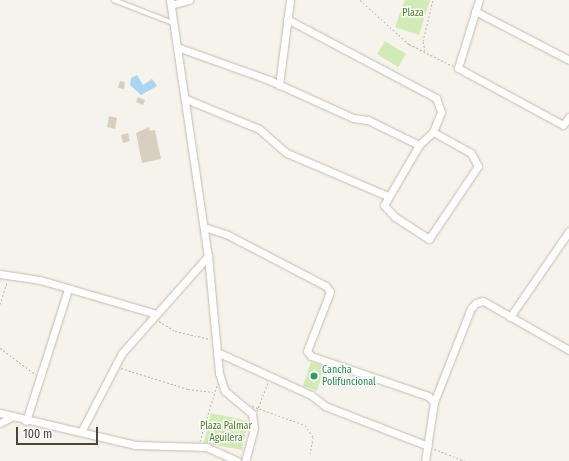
<!DOCTYPE html>
<style>
body{margin:0}
#map{position:relative;width:569px;height:461px;overflow:hidden;background:#f6f3ec;font-family:"Fira Sans Condensed",sans-serif}
div>[style]{position:absolute}
.green>*{inset:0;background:#d2eab5}
.water>*{inset:0;background:#a9d4f2}
.building>*{inset:0;background:#d8cfc1}
.path>*{height:1px;margin-top:-0.5px;transform-origin:0;background:repeating-linear-gradient(90deg,#c4b79f 0 2px,transparent 0 4px)}
.roads{filter:drop-shadow(0 0 1px #c2bbae) drop-shadow(0 0 1px #c2bbae)}
.service>*{height:3.5px;margin:-1.75px;padding:0 1.75px;transform-origin:1.75px;border-radius:1.75px;background:#fff}
.minor>*{height:7px;margin:-3.5px;padding:0 3.5px;transform-origin:3.5px;border-radius:3.5px;background:#fff}
.dots>*{width:11px;height:11px;translate:-50% -50%;box-sizing:border-box;border:2px solid #fff;border-radius:50%}
span{translate:-50% -50%;white-space:nowrap;text-align:center;line-height:1.15;-webkit-text-stroke:3px #fff;paint-order:stroke}
.park-label{font-size:10px;color:#4a7f2a}
.leisure-label{font-size:10px;color:#27864d}
.left{translate:0 -50%;text-align:left}
.scale{position:absolute;left:16px;top:427px;width:82px;height:18px;box-sizing:border-box;border:2px solid #4b4439;border-top:0;padding-left:5px;font-size:12px;line-height:14px;white-space:nowrap;color:#4b4439;-webkit-text-stroke:3px #fff;paint-order:stroke}
</style>
<div id="map">
<div class="green">
<div style="clip-path:polygon(405px 0,430px 0,419px 35px,395px 27px)"></div>
<div style="clip-path:polygon(385px 41px,406px 54px,398px 67px,377px 54px)"></div>
<div style="clip-path:polygon(311px 362px,325px 366px,317px 391px,303px 386px)"></div>
<div style="clip-path:polygon(211px 413px,248px 421px,242px 450px,204px 443px)"></div>
</div>
<div class="water">
<div style="clip-path:polygon(137px 75px,143px 85px,152px 79px,157px 86px,141px 95px,130px 85px,131px 78px)"></div>
</div>
<div class="building">
<div style="clip-path:polygon(120px 81px,125px 82px,124px 89px,118px 88px)"></div>
<div style="clip-path:polygon(138px 97px,145px 100px,143px 105px,136px 102px)"></div>
<div style="clip-path:polygon(109px 116px,117px 118px,115px 129px,107px 127px)"></div>
<div style="clip-path:polygon(149px 127px,150px 131px,155px 130px,161px 159px,142px 163px,136px 133px)"></div>
<div style="clip-path:polygon(128px 133px,130px 141px,123px 143px,121px 135px)"></div>
<div style="clip-path:polygon(227px 429px,228px 433px,224px 435px,222px 431px)"></div>
</div>
<div class="path">
<div style="left:360px;top:0;width:66px;rotate:41.9deg"></div>
<div style="left:409px;top:44px;width:49px;rotate:26.6deg"></div>
<div style="left:425px;top:51px;width:10px;rotate:-101deg"></div>
<div style="left:423px;top:41px;width:42px;rotate:-76.3deg"></div>
<div style="left:0;top:304px;width:23px;rotate:-72deg"></div>
<div style="left:159px;top:321px;width:19px;rotate:32deg"></div>
<div style="left:175px;top:331px;width:36px;rotate:13deg"></div>
<div style="left:0;top:348px;width:44px;rotate:36.6deg"></div>
<div style="left:121px;top:368px;width:70px;rotate:17.4deg"></div>
<div style="left:188px;top:389px;width:25px;rotate:7deg"></div>
<div style="left:252px;top:406px;width:56px;rotate:19.7deg"></div>
<div style="left:305px;top:425px;width:14px;rotate:56deg"></div>
<div style="left:313px;top:437px;width:17px;rotate:100deg"></div>
<div style="left:257px;top:411px;width:31px;rotate:-69deg"></div>
<div style="left:200px;top:441px;width:59px;rotate:-73.1deg"></div>
<div style="left:434px;top:449px;width:34px;rotate:21deg"></div>
</div>
<div class="roads">
<div class="service">
<div style="left:114px;top:0;width:63px;rotate:21.3deg"></div>
</div>
<div class="minor">
<div style="left:170px;top:0;width:259px;rotate:81.6deg"></div>
<div style="left:208px;top:256px;width:118px;rotate:84.6deg"></div>
<div style="left:219px;top:373px;width:19px;rotate:72deg"></div>
<div style="left:225px;top:391px;width:35px;rotate:40deg"></div>
<div style="left:252px;top:414px;width:14px;rotate:82deg"></div>
<div style="left:254px;top:428px;width:34px;rotate:105deg"></div>
<div style="left:479px;top:0;width:71px;rotate:107.2deg"></div>
<div style="left:458px;top:68px;width:119px;rotate:28.5deg"></div>
<div style="left:563px;top:125px;width:10px;rotate:-53deg"></div>
<div style="left:171px;top:5px;width:19px;rotate:-16deg"></div>
<div style="left:475px;top:11px;width:106px;rotate:27.5deg"></div>
<div style="left:287px;top:19px;width:169px;rotate:27.9deg"></div>
<div style="left:436px;top:98px;width:15px;rotate:70deg"></div>
<div style="left:441px;top:112px;width:22px;rotate:112deg"></div>
<div style="left:177px;top:47px;width:98px;rotate:19.7deg"></div>
<div style="left:269px;top:80px;width:92px;rotate:24.3deg"></div>
<div style="left:353px;top:118px;width:15px;rotate:8deg"></div>
<div style="left:368px;top:120px;width:57px;rotate:26.1deg"></div>
<div style="left:279px;top:85px;width:86px;rotate:-82.6deg"></div>
<div style="left:186px;top:99px;width:79px;rotate:22.3deg"></div>
<div style="left:259px;top:129px;width:37px;rotate:41deg"></div>
<div style="left:287px;top:153px;width:110px;rotate:23.1deg"></div>
<div style="left:433px;top:132px;width:43px;rotate:28.9deg"></div>
<div style="left:471px;top:153px;width:15px;rotate:62deg"></div>
<div style="left:478px;top:166px;width:88px;rotate:123.9deg"></div>
<div style="left:429px;top:239px;width:40px;rotate:-147.1deg"></div>
<div style="left:395px;top:217px;width:16px;rotate:-133deg"></div>
<div style="left:384px;top:205px;width:69px;rotate:-59.7deg"></div>
<div style="left:419px;top:145px;width:19px;rotate:-43deg"></div>
<div style="left:204px;top:227px;width:25px;rotate:18deg"></div>
<div style="left:228px;top:235px;width:110px;rotate:27.5deg"></div>
<div style="left:326px;top:286px;width:7px;rotate:56deg"></div>
<div style="left:330px;top:292px;width:63px;rotate:111.3deg"></div>
<div style="left:307px;top:351px;width:6px;rotate:51deg"></div>
<div style="left:311px;top:356px;width:124px;rotate:18.9deg"></div>
<div style="left:428px;top:396px;width:8px;rotate:45deg"></div>
<div style="left:434px;top:402px;width:60px;rotate:98.7deg"></div>
<div style="left:0;top:274px;width:40px;rotate:8.5deg"></div>
<div style="left:40px;top:280px;width:121px;rotate:16.3deg"></div>
<div style="left:510px;top:317px;width:104px;rotate:-55.5deg"></div>
<div style="left:217px;top:352px;width:103px;rotate:24.6deg"></div>
<div style="left:311px;top:395px;width:18px;rotate:38deg"></div>
<div style="left:325px;top:406px;width:110px;rotate:21.2deg"></div>
<div style="left:434px;top:402px;width:101px;rotate:-68.5deg"></div>
<div style="left:471px;top:308px;width:7px;rotate:-45deg"></div>
<div style="left:476px;top:303px;width:7px;rotate:-16deg"></div>
<div style="left:483px;top:301px;width:99px;rotate:29.7deg"></div>
<div style="left:0;top:413px;width:139px;rotate:13.3deg"></div>
<div style="left:135px;top:445px;width:71px;rotate:1.6deg"></div>
<div style="left:206px;top:447px;width:34px;rotate:24deg"></div>
<div style="left:26px;top:421px;width:139px;rotate:-72.3deg"></div>
<div style="left:0;top:423px;width:11px;rotate:-27deg"></div>
<div style="left:81px;top:432px;width:89px;rotate:-62.6deg"></div>
<div style="left:122px;top:353px;width:130px;rotate:-48.4deg"></div>
</div>
</div>
<div class="dots">
<div style="left:314px;top:376px;background:#2e9e5b"></div>
</div>
<div class="park-label">
<span style="left:413px;top:14px">Plaza</span>
<span style="left:226px;top:432px">Plaza Palmar<br>Aguilera</span>
</div>
<div class="leisure-label">
<span class="left" style="left:322px;top:376px">Cancha<br>Polifuncional</span>
</div>
<div class="scale">100 m</div>
</div>
